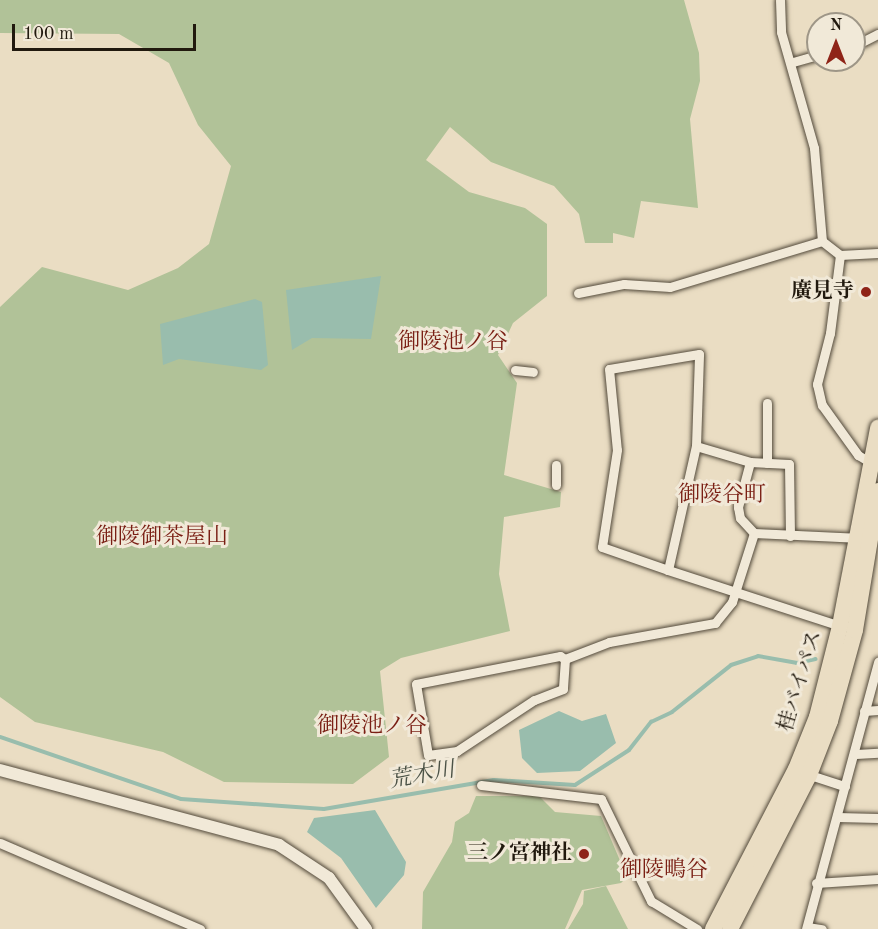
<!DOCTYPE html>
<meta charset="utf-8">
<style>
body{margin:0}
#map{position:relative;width:878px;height:929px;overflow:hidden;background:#eaddc3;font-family:"Old Standard TT","Noto Serif JP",serif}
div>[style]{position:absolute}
.green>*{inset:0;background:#b1c298}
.water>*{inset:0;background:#99bdad}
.stream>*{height:4px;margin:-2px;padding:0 2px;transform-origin:2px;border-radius:2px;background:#99bdad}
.roads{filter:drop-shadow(0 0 2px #534a3b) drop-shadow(0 0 2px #534a3b)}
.minor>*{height:9px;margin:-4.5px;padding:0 4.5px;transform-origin:4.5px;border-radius:4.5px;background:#f1e9d8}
.tertiary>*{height:12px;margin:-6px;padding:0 6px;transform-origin:6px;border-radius:6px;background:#f1e9d8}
.trunk>*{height:16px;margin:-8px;padding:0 8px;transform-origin:8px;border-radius:8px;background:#eaddc3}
.dots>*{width:16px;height:16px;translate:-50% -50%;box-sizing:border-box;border:3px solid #f1e9d8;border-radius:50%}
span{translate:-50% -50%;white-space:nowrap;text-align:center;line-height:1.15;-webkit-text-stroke:6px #f1e9d8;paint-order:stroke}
.poi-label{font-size:21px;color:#21190e;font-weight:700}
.right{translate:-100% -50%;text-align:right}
.street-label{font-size:21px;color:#21190e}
.neighbourhood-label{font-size:22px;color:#7a1f14}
.water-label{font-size:22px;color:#4b5246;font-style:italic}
.north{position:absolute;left:806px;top:12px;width:60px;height:60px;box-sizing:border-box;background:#f1e9d8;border:2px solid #9e9687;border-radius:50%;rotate:0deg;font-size:16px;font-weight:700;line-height:24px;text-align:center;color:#21190e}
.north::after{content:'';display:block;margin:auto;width:21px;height:27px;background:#8f2418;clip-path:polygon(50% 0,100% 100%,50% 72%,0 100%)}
.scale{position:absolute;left:12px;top:24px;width:184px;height:27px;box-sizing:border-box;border:3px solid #21190e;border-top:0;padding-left:8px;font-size:18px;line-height:21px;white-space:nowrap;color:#21190e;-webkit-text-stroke:4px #f1e9d8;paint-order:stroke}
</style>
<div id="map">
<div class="green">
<div style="clip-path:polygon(0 0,684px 0,699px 53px,700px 81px,690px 119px,698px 208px,641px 201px,634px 238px,613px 233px,613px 243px,585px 243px,579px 214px,554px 186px,491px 162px,450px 127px,426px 160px,469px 192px,525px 208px,547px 224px,547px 296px,513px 323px,498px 355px,517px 383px,504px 475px,561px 492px,560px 507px,504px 517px,499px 574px,510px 631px,401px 658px,380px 671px,389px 757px,353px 784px,224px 782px,163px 752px,35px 722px,0 697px,0 307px,42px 267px,128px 290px,178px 268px,209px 244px,231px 166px,198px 125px,169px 63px,119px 34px,0 33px)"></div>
<div style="clip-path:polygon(476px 796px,539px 796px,555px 812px,601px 816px,627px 877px,621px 883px,582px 890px,565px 929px,422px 929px,423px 892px,452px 842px,455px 822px,469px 813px)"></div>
<div style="clip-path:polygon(606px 886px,628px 929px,568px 929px,583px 904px,584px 891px)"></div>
</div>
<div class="water">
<div style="clip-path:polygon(381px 276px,371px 339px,312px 338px,292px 350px,286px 290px)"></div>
<div style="clip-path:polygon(255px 299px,262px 302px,268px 365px,261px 370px,179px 359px,163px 365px,160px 324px)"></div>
<div style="clip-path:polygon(559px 711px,582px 721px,606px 714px,616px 743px,580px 771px,537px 773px,522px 758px,519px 730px)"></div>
<div style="clip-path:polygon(375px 810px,406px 862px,404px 875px,376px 908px,341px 858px,307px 832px,314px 818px)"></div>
</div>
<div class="stream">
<div style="left:0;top:737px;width:191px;rotate:18.9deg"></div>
<div style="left:181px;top:799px;width:143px;rotate:4deg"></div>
<div style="left:324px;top:809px;width:172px;rotate:-9.7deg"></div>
<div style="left:494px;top:780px;width:81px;rotate:3.5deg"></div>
<div style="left:575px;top:785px;width:64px;rotate:-32.9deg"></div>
<div style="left:629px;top:750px;width:36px;rotate:-52deg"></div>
<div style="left:651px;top:722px;width:23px;rotate:-25deg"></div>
<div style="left:672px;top:712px;width:75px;rotate:-38.5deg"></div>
<div style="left:731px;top:665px;width:28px;rotate:-18deg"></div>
<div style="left:758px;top:656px;width:40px;rotate:10deg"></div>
<div style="left:797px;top:663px;width:19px;rotate:-12deg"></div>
</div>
<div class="roads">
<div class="minor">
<div style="left:780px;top:0;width:32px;rotate:88deg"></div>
<div style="left:781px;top:32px;width:121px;rotate:74.1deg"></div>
<div style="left:814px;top:148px;width:93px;rotate:85.1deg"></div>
<div style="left:822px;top:241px;width:23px;rotate:38deg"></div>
<div style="left:840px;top:255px;width:38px;rotate:-3deg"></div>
<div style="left:854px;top:46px;width:27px;rotate:-27deg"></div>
<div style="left:793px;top:62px;width:26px;rotate:-16deg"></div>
<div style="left:840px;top:255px;width:79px;rotate:97.3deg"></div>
<div style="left:830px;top:333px;width:53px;rotate:104.3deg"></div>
<div style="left:817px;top:384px;width:22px;rotate:77deg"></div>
<div style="left:822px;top:405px;width:62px;rotate:54.2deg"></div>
<div style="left:858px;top:455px;width:17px;rotate:31deg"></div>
<div style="left:578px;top:293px;width:47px;rotate:-11.1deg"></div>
<div style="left:624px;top:284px;width:46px;rotate:3.7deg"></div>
<div style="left:670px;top:287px;width:159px;rotate:-16.8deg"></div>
<div style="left:515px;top:370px;width:18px;rotate:6deg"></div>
<div style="left:767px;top:403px;width:60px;rotate:90deg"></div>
<div style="left:696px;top:446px;width:56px;rotate:16.5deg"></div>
<div style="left:750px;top:462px;width:47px;rotate:104.9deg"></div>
<div style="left:738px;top:507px;width:11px;rotate:80deg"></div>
<div style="left:740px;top:518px;width:21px;rotate:47deg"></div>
<div style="left:754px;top:533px;width:107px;rotate:2.7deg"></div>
<div style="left:750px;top:462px;width:39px;rotate:3deg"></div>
<div style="left:789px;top:464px;width:72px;rotate:89.2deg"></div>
<div style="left:556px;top:465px;width:20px;rotate:90deg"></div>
<div style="left:668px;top:570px;width:127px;rotate:-77.3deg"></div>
<div style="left:696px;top:446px;width:92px;rotate:-88.1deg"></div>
<div style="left:699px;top:354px;width:91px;rotate:170.5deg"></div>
<div style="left:609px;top:369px;width:81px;rotate:84.4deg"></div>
<div style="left:617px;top:450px;width:98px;rotate:98.8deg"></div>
<div style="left:602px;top:547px;width:70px;rotate:19.2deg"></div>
<div style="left:668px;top:570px;width:184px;rotate:18deg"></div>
<div style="left:565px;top:659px;width:30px;rotate:94deg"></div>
<div style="left:563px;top:689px;width:31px;rotate:159deg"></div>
<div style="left:534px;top:700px;width:92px;rotate:146.5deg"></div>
<div style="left:457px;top:751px;width:29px;rotate:172deg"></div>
<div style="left:428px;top:755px;width:72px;rotate:-99.6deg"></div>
<div style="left:416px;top:684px;width:147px;rotate:-11deg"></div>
<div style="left:560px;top:656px;width:6px;rotate:31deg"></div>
<div style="left:565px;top:659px;width:47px;rotate:-21.1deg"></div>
<div style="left:609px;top:642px;width:108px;rotate:-10.2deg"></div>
<div style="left:715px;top:623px;width:27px;rotate:-51deg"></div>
<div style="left:732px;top:602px;width:72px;rotate:-72.3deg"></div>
<div style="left:864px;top:711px;width:14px;rotate:-4deg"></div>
<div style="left:856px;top:754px;width:22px;rotate:-3deg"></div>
<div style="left:807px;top:774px;width:40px;rotate:18deg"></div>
<div style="left:481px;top:785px;width:121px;rotate:6.7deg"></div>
<div style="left:601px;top:799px;width:114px;rotate:63.9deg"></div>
<div style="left:651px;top:901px;width:54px;rotate:31.3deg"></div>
<div style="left:837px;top:817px;width:41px;rotate:1.4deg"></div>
<div style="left:0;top:843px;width:218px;rotate:23.3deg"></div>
<div style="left:816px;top:883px;width:62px;rotate:-3.7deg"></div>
<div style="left:807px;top:927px;width:15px;rotate:8deg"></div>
<div style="left:806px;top:929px;width:277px;rotate:-74.9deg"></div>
</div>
<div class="tertiary">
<div style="left:0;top:770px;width:289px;rotate:15deg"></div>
<div style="left:279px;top:845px;width:60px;rotate:33.4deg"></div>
<div style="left:329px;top:878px;width:63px;rotate:54deg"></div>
</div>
<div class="trunk">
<div style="left:713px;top:929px;width:180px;rotate:-62.6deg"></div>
<div style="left:796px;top:769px;width:56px;rotate:-68deg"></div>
<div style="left:817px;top:717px;width:94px;rotate:-75.8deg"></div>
<div style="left:840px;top:626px;width:202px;rotate:-79.1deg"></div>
<div style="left:730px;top:929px;width:173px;rotate:-62.8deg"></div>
<div style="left:809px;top:775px;width:58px;rotate:-68.7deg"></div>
<div style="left:830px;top:721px;width:94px;rotate:-74.6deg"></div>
<div style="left:855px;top:630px;width:141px;rotate:-80.6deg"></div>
</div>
</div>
<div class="dots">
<div style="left:866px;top:292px;background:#8f2418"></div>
<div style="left:584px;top:854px;background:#8f2418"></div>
</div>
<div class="poi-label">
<span class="right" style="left:854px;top:292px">廣見寺</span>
<span class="right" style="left:572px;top:854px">三ノ宮神社</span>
</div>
<div class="street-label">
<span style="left:801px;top:681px;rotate:-73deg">桂バイパス</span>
</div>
<div class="neighbourhood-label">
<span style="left:453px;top:343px">御陵池ノ谷</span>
<span style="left:722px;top:496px">御陵谷町</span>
<span style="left:162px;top:538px">御陵御茶屋山</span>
<span style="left:372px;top:727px">御陵池ノ谷</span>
<span style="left:664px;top:871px">御陵鴫谷</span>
</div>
<div class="water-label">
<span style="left:422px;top:776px;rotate:-10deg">荒木川</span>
</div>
<div class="north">N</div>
<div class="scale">100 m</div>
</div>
